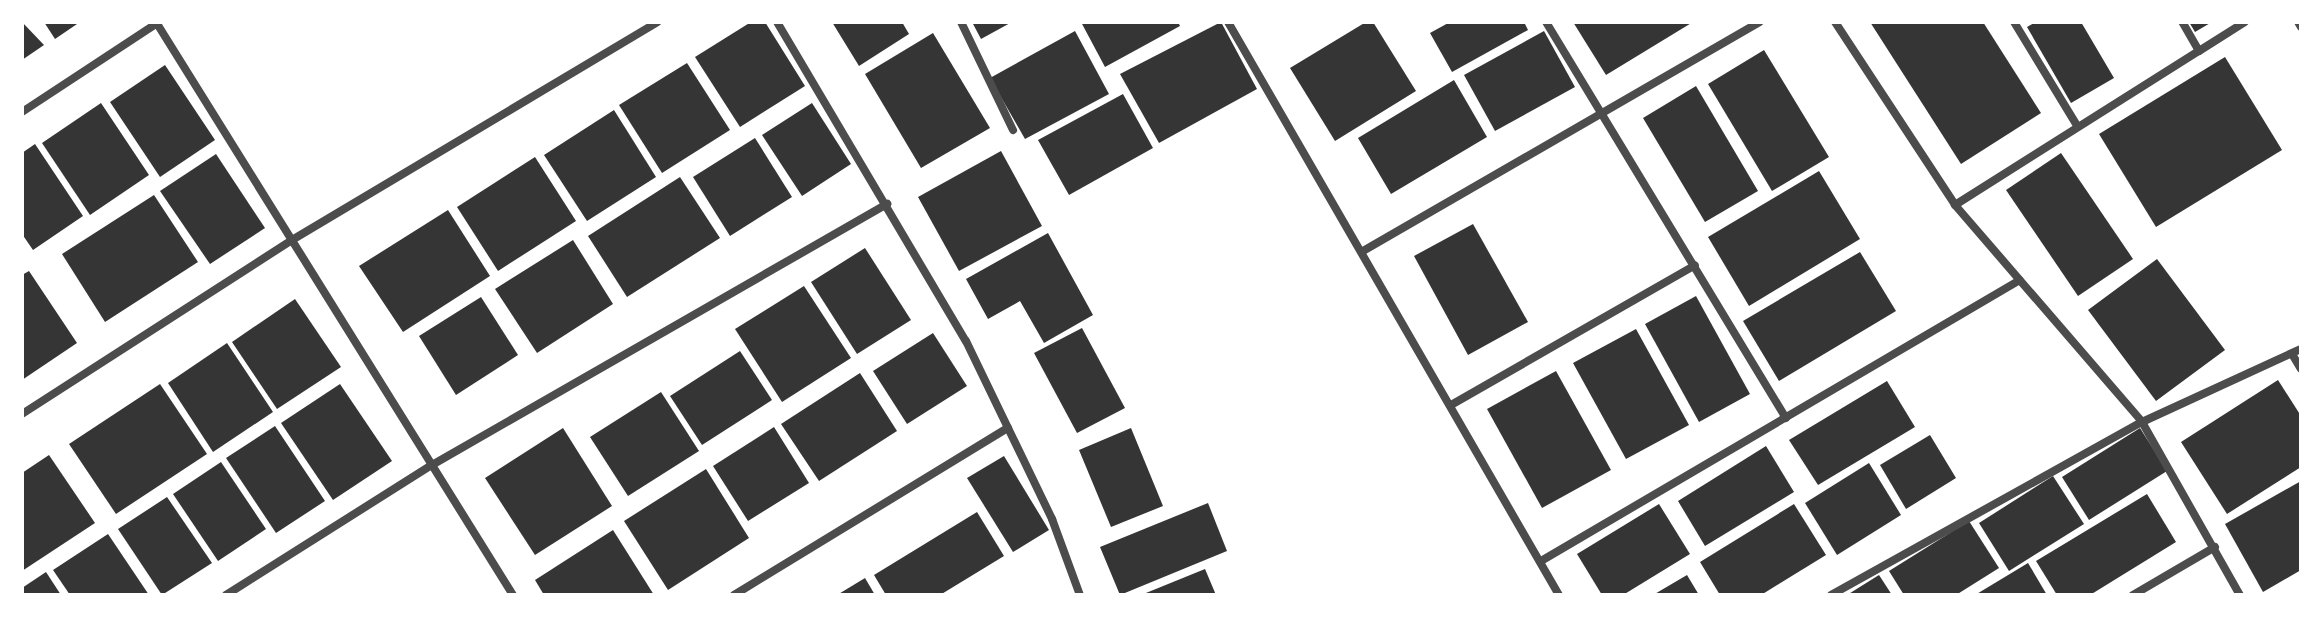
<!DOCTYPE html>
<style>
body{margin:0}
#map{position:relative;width:2323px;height:617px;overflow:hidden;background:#fff;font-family:Manrope,sans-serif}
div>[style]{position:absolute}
.building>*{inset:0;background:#353535}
.minor>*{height:8px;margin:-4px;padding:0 4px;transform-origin:4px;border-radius:4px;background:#4c4c4c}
span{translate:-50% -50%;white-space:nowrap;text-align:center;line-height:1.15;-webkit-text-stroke:6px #fff;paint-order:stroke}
.frame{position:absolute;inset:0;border:24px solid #fff;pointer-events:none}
</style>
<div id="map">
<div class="building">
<div style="clip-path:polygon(22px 22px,44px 45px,22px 60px)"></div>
<div style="clip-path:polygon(44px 22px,80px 22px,55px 39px)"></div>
<div style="clip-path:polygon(751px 22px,765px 22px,805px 86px,740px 127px,695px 57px)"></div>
<div style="clip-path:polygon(832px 22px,902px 22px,909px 34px,859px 66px)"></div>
<div style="clip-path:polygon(972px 22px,1012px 22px,981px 39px)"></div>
<div style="clip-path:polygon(1081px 22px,1178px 22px,1180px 26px,1105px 67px)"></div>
<div style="clip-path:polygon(1221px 22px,1257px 89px,1159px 143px,1120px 74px)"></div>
<div style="clip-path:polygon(1366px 22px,1373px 22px,1416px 91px,1335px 141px,1290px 68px)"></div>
<div style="clip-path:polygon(1450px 22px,1524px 22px,1528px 30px,1452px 72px,1430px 33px)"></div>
<div style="clip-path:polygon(1573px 22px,1693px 22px,1606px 75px)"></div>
<div style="clip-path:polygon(1870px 22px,1983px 22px,2041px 113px,1961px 164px)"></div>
<div style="clip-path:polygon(2036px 22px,2081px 22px,2114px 78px,2071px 103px,2027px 27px)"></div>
<div style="clip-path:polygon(2189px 22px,2212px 22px,2195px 32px)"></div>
<div style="clip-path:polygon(1075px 31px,1109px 94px,1025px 139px,990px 78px)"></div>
<div style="clip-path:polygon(1544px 31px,1575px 87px,1495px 131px,1464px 75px)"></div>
<div style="clip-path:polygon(933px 33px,990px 128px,921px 168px,865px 74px)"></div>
<div style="clip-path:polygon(1764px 50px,1829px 157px,1772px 191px,1708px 84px)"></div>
<div style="clip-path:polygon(2225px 57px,2282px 150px,2156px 227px,2099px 134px)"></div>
<div style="clip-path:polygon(687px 63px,730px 130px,662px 173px,619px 105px)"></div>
<div style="clip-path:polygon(165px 65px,215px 140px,160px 177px,110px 102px)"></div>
<div style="clip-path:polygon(1454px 80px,1487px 137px,1391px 194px,1358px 138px)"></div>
<div style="clip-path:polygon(1696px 86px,1758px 191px,1705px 222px,1643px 118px)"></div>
<div style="clip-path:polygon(1123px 94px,1153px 148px,1069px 195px,1038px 140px)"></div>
<div style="clip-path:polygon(101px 103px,149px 175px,90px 215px,42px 143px)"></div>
<div style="clip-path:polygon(812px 103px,851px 164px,802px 196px,762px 135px)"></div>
<div style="clip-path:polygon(614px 110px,656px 177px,587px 221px,544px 155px)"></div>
<div style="clip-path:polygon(755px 138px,792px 197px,730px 236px,693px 177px)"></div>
<div style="clip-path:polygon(35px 144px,83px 216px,33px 250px,22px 234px,22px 153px)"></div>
<div style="clip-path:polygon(1001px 151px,1042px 226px,959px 271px,918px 197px)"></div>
<div style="clip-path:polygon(2061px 153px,2133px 259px,2078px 296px,2006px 190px)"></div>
<div style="clip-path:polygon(216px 154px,265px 228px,210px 264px,160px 191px)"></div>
<div style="clip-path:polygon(535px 157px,576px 221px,498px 271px,457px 207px)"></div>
<div style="clip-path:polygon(1819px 171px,1860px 239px,1749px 306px,1708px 237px)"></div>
<div style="clip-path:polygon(680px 177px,720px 238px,627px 297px,588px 236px)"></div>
<div style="clip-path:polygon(154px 195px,198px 262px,105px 322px,62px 254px)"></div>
<div style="clip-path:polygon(448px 210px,490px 276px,403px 332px,359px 266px)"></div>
<div style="clip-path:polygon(1473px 224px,1528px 322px,1468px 355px,1414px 256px)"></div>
<div style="clip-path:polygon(1048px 233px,1093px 315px,1044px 343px,1020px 301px,988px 319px,966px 279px)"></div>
<div style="clip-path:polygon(573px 240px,613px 304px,537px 353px,495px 289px)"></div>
<div style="clip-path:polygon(865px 248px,911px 320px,857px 354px,811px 282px)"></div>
<div style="clip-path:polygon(1860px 252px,1896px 311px,1779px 381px,1743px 321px)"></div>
<div style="clip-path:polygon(2157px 259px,2225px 350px,2156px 401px,2088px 310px)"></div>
<div style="clip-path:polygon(29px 271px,77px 343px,22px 380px,22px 275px)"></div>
<div style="clip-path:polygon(804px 286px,851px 358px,782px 402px,735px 329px)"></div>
<div style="clip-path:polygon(1696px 296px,1750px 394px,1699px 422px,1645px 324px)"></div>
<div style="clip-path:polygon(481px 297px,518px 355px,456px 395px,419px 336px)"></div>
<div style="clip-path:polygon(295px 299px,341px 367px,277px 409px,232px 342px)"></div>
<div style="clip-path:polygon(1082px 328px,1125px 408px,1077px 433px,1034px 353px)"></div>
<div style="clip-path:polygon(1636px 329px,1689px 425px,1626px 459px,1573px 363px)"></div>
<div style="clip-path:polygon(933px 333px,967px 386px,907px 424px,873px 371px)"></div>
<div style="clip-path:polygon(227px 343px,273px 412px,213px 452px,168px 383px)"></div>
<div style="clip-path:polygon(740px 351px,772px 400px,702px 445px,670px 396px)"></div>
<div style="clip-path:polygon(1556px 371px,1611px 470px,1542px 508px,1487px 409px)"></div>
<div style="clip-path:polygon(860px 373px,897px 431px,819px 481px,781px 424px)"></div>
<div style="clip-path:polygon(2278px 380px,2301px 416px,2301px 467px,2227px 514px,2181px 442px)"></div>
<div style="clip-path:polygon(1887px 381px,1915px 427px,1818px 485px,1789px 440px)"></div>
<div style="clip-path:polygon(160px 384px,207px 454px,116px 514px,69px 444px)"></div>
<div style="clip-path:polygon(340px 384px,392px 461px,333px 500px,281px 423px)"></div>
<div style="clip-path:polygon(661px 392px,699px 451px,628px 496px,590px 437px)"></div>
<div style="clip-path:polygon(275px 426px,325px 501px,276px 533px,226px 458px)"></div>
<div style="clip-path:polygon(774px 427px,809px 483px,748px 521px,713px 466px)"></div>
<div style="clip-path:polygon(563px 428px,612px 506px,535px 555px,485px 478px)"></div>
<div style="clip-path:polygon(1131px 428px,1163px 506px,1111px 527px,1079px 450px)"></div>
<div style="clip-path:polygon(2140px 428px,2167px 471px,2089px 520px,2062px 477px)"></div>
<div style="clip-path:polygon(1930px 435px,1956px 478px,1906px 509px,1880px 465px)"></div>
<div style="clip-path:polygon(1766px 446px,1794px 492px,1705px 546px,1678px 501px)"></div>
<div style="clip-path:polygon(49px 455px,95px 523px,22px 571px,22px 473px)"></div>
<div style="clip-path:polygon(1004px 456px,1049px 530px,1013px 552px,967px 478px)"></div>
<div style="clip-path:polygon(221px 462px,266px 529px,218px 561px,173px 494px)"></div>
<div style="clip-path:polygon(1869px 463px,1901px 515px,1837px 555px,1805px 503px)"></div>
<div style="clip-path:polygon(706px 469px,749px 538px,668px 590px,624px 521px)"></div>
<div style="clip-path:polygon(2053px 476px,2084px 524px,2009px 571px,1979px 523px)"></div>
<div style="clip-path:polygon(2301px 481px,2301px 570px,2263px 592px,2225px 524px)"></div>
<div style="clip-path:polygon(2147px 494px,2176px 542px,2090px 595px,2057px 595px,2036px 561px)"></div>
<div style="clip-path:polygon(167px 497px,212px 563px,162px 595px,118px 529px)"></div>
<div style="clip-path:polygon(1208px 503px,1227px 551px,1120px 595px,1100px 547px)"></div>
<div style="clip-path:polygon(1659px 504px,1690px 554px,1623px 595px,1602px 595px,1577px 554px)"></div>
<div style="clip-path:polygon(1794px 504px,1826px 555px,1761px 595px,1720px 595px,1700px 562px)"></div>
<div style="clip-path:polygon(977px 512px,1004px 556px,940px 595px,886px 595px,874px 575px)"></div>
<div style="clip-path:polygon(1969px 521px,1999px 568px,1956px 595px,1904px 595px,1889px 571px)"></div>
<div style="clip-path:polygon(613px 530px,654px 595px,544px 595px,535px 580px)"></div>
<div style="clip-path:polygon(108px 534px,149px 595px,70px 595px,53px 570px)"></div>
<div style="clip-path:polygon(2028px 563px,2047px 595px,1975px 595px)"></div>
<div style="clip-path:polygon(1205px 569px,1216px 595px,1141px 595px)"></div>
<div style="clip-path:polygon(46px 572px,61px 595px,22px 595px,22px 588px)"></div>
<div style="clip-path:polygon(1687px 575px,1699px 595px,1653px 595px)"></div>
<div style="clip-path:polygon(1879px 575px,1892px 595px,1847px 595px)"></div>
<div style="clip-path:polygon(865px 578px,875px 595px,837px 595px)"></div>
</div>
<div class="minor">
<div style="left:156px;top:22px;width:675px;rotate:58.08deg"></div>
<div style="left:777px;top:22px;width:371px;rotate:59.4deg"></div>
<div style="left:966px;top:341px;width:198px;rotate:64.2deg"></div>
<div style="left:1052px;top:519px;width:81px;rotate:69.8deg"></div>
<div style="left:961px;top:22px;width:120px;rotate:64.3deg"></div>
<div style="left:1228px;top:22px;width:662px;rotate:59.99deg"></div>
<div style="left:1546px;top:22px;width:463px;rotate:58.8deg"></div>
<div style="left:1835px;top:22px;width:219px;rotate:56.7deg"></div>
<div style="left:1955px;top:205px;width:286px;rotate:49.2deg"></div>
<div style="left:2142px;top:422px;width:199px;rotate:60.5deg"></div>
<div style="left:2014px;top:22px;width:119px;rotate:58.7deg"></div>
<div style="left:2298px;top:22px;width:6px;rotate:59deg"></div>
<div style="left:2199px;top:51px;width:54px;rotate:-32.2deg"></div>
<div style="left:22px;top:112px;width:164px;rotate:-33.3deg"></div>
<div style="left:1955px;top:205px;width:289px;rotate:-32.3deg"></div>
<div style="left:2199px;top:51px;width:34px;rotate:-120deg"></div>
<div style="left:1363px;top:251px;width:458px;rotate:-30deg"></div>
<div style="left:2292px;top:354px;width:17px;rotate:59deg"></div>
<div style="left:1451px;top:405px;width:281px;rotate:-29.8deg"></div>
<div style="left:22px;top:414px;width:321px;rotate:-32.8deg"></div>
<div style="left:292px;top:240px;width:425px;rotate:-30.8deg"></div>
<div style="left:1541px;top:561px;width:555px;rotate:-30.4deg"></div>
<div style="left:226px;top:595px;width:244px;rotate:-32.3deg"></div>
<div style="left:432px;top:465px;width:525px;rotate:-29.84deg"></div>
<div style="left:734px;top:595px;width:321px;rotate:-31.4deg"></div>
<div style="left:1831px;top:595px;width:356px;rotate:-29.1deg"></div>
<div style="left:2142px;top:422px;width:175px;rotate:-24.7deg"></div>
<div style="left:2133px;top:595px;width:95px;rotate:-30.3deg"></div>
</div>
<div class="frame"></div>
</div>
